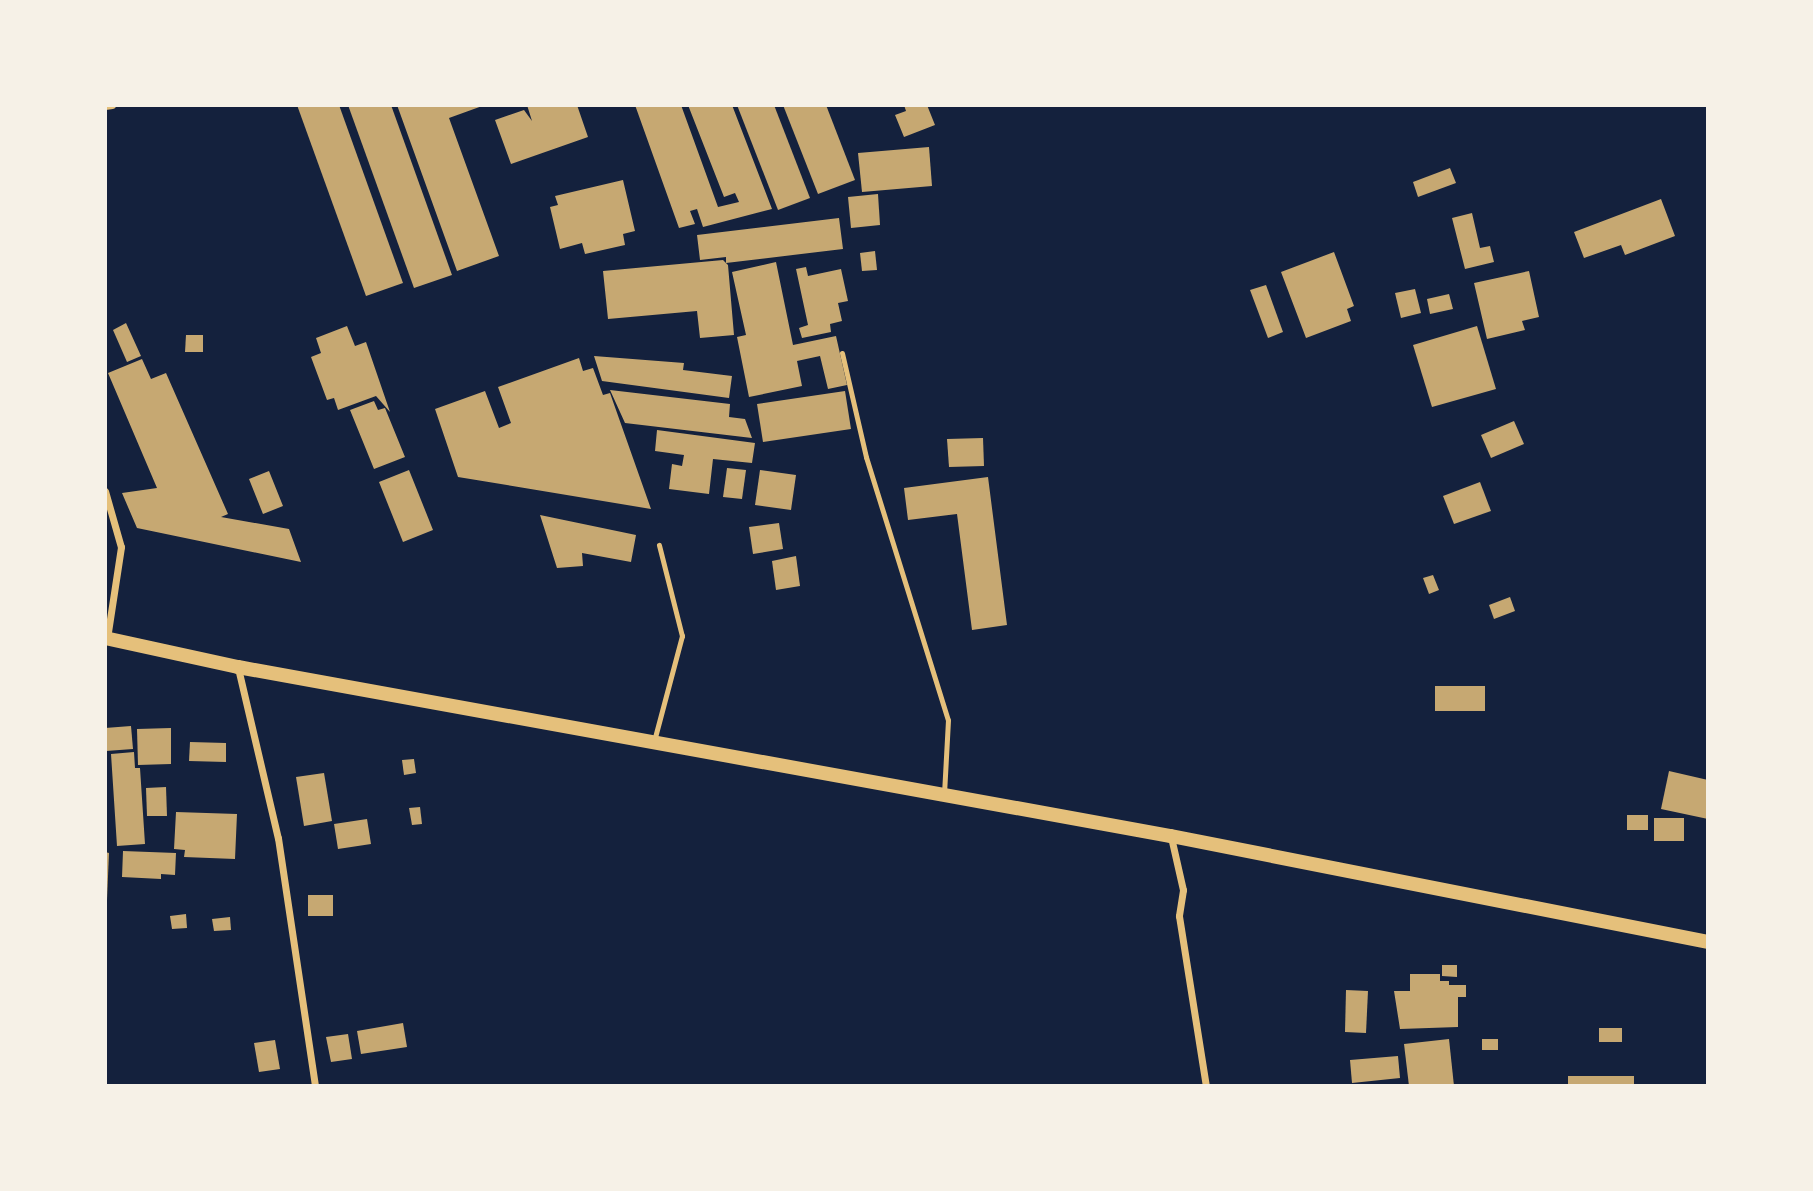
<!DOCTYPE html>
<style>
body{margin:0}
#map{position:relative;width:1813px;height:1191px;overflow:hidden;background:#14213d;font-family:Montserrat,sans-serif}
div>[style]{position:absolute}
.building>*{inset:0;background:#c6a872}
.service>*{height:5px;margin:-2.5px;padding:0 2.5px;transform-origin:2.5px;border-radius:2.5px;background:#e5c07b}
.minor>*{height:7px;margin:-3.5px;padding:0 3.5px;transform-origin:3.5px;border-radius:3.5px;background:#e5c07b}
.secondary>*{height:14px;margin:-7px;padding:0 7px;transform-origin:7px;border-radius:7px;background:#e5c07b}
span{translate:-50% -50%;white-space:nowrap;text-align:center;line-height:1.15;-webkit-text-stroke:5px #f6f1e7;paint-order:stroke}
.frame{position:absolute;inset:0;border:107px solid #f6f1e7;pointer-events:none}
</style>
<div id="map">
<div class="building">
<div style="clip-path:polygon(297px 105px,339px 105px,403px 283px,366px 296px)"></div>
<div style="clip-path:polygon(348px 105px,391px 105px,452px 275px,414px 288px)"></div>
<div style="clip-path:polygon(397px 105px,485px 105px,449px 118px,499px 256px,457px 271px)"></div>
<div style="clip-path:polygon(527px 105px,577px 105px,588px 137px,511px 164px,495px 120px,524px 110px,532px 121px)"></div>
<div style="clip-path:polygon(635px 105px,681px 105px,718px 207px,739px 202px,735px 193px,724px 197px,688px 105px,732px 105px,772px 209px,703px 227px,697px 209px,690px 211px,695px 224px,679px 228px)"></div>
<div style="clip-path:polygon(737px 105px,774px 105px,810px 198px,778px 210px)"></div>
<div style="clip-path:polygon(783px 105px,826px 105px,855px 180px,818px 194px)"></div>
<div style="clip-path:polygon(904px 105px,927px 105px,935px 125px,904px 137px,895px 115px,906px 111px)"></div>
<div style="clip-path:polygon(929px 147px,932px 186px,862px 192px,858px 153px)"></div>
<div style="clip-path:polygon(1450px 168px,1456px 183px,1418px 197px,1413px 182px)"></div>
<div style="clip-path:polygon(623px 180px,635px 231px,623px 234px,625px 245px,585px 254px,582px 243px,560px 249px,550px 207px,558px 205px,555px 196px)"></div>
<div style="clip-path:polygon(878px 194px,880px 225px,851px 228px,848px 197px)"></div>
<div style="clip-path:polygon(1661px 199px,1675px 236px,1625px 255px,1621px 245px,1584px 258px,1574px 232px)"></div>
<div style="clip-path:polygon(1472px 213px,1480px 248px,1490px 246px,1494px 262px,1465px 269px,1452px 218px)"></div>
<div style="clip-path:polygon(839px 218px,843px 249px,726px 263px,726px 257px,700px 260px,697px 235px)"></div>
<div style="clip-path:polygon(875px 251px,877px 270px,862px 271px,860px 253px)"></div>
<div style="clip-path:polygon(1334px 252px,1354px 306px,1347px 309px,1351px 321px,1306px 338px,1281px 272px)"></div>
<div style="clip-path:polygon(723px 260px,728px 265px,734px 335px,700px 338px,697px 311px,608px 319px,603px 271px)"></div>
<div style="clip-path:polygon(776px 262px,793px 345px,836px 336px,847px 385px,828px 389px,820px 356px,797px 361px,802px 386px,749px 397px,737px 337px,746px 335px,732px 272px)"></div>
<div style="clip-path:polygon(806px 267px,808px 276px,841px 269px,848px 301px,838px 303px,842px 321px,830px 324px,831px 332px,802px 338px,799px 328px,808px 325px,796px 269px)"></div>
<div style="clip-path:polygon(1529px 271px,1539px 317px,1522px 321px,1525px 330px,1487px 339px,1474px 283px)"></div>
<div style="clip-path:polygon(1266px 285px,1283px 332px,1268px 338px,1250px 290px)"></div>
<div style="clip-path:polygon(1415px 289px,1421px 313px,1401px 318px,1395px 293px)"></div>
<div style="clip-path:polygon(1449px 294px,1453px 309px,1430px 314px,1427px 299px)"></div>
<div style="clip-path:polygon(126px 323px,141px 356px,127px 362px,113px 330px)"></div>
<div style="clip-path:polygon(347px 326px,355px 346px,366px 342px,390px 412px,376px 396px,338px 410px,334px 398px,327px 400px,311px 357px,321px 353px,316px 338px)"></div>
<div style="clip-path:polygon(1477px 326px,1496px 389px,1432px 407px,1413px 345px)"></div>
<div style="clip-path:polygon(186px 335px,203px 335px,203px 352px,185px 352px)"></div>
<div style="clip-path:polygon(594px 356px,684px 363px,683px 370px,732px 376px,729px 398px,602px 381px)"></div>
<div style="clip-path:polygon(579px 358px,583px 371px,593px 368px,603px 395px,610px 393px,651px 509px,458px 477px,435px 409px,485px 391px,499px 428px,511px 423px,498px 387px)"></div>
<div style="clip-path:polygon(142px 359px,151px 379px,166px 373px,228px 514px,221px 517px,289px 529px,301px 562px,137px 528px,122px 493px,157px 488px,108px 373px)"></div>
<div style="clip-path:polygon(610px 390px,730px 404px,729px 417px,745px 419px,752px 438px,625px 423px)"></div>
<div style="clip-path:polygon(845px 391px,851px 429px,763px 442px,757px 404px)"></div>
<div style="clip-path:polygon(374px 401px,378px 410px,385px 408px,405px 457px,374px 469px,350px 410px)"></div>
<div style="clip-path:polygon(1514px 421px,1524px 444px,1491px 458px,1481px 435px)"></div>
<div style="clip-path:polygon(657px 430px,755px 443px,752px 463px,713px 459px,709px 494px,669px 489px,672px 464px,682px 466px,684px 455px,655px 451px)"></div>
<div style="clip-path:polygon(983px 438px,984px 466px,949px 467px,947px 439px)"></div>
<div style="clip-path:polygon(727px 468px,746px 470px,742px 499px,723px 497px)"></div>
<div style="clip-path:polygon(409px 470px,433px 530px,403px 542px,379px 482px)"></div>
<div style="clip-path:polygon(760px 470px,796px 475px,791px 510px,755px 505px)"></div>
<div style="clip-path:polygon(269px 471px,283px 506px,263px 514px,249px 479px)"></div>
<div style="clip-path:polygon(988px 477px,1007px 625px,972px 630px,957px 514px,908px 520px,904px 488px)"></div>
<div style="clip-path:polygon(1480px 482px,1491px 511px,1454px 524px,1443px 496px)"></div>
<div style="clip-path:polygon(540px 515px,636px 535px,631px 562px,582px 553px,583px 566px,557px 568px)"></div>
<div style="clip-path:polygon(779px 523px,783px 549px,753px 554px,749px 527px)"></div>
<div style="clip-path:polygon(796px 556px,800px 586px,776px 590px,772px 561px)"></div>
<div style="clip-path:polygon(1433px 575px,1439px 590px,1429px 594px,1423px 578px)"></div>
<div style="clip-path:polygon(1510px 597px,1515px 611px,1494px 619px,1489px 605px)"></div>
<div style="clip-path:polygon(1435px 686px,1485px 686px,1485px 711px,1435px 711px)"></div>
<div style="clip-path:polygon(131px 726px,133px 749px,106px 751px,105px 728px)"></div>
<div style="clip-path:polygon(171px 728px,171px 764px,138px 765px,137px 729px)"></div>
<div style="clip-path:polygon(190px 742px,226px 743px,226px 762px,189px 761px)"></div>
<div style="clip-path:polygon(134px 752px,135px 768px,140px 768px,145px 844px,117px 846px,111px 754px)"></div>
<div style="clip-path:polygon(414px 759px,416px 773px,404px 775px,402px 760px)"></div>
<div style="clip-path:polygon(1669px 771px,1708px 780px,1708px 819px,1661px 809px)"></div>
<div style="clip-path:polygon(324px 773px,332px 821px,304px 826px,296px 777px)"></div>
<div style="clip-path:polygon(166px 787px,167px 816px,147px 816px,146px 788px)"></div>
<div style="clip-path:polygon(420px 807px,422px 824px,412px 825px,409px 808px)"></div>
<div style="clip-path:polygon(176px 812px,237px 814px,235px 859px,184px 857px,185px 850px,174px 849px)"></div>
<div style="clip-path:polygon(1627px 815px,1648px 815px,1648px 830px,1627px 830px)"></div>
<div style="clip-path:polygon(1654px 818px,1684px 818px,1684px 841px,1654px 841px)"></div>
<div style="clip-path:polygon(367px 819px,371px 844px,338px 849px,334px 824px)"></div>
<div style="clip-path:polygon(123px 851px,176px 853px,175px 875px,161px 874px,161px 879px,122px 877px)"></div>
<div style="clip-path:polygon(105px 852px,109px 853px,107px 900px,105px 900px)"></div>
<div style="clip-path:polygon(308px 895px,333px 895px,333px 916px,308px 916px)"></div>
<div style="clip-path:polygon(186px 914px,187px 928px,172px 929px,170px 916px)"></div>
<div style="clip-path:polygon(230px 917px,231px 930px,214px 931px,212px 919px)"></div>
<div style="clip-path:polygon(1442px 965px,1457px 965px,1457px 977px,1442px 976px)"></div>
<div style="clip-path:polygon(1410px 974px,1440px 974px,1440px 981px,1449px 981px,1449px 985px,1466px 985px,1466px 997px,1458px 997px,1458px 1027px,1400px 1029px,1394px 991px,1410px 991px)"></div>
<div style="clip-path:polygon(1346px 990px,1368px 991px,1366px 1033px,1345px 1032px)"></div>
<div style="clip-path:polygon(403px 1023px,407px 1047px,361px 1054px,357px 1031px)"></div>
<div style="clip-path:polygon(1599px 1028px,1622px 1028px,1622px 1042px,1599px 1042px)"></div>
<div style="clip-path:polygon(348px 1034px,352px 1059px,331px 1062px,326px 1037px)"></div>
<div style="clip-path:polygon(1449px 1039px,1454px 1086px,1409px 1086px,1404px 1044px)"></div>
<div style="clip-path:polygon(1482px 1039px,1498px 1039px,1498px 1050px,1482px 1050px)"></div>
<div style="clip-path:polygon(275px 1040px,280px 1069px,259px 1072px,254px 1043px)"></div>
<div style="clip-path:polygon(1398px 1056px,1400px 1078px,1352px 1083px,1350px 1060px)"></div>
<div style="clip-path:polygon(1568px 1076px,1634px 1076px,1634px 1086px,1568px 1086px)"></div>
</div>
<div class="service">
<div style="left:842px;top:353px;width:107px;rotate:77deg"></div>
<div style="left:866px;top:457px;width:275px;rotate:72.7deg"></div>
<div style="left:948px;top:720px;width:74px;rotate:93.1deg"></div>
<div style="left:654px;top:741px;width:109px;rotate:-75.1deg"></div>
<div style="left:682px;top:636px;width:94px;rotate:-104.2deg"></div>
</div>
<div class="minor">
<div style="left:105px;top:106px;width:7px;rotate:-8deg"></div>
<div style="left:105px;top:491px;width:58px;rotate:74.1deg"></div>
<div style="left:121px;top:547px;width:92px;rotate:98.7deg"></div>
<div style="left:238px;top:668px;width:175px;rotate:76.8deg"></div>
<div style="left:278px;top:838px;width:251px;rotate:81.5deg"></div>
<div style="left:1171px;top:837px;width:54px;rotate:77.2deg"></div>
<div style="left:1183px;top:890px;width:26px;rotate:99deg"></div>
<div style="left:1179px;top:916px;width:172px;rotate:81deg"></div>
</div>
<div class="secondary">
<div style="left:105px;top:638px;width:136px;rotate:12.3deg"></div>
<div style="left:238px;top:667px;width:948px;rotate:10.27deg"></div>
<div style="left:1171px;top:836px;width:547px;rotate:11.17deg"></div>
</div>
<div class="frame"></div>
</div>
